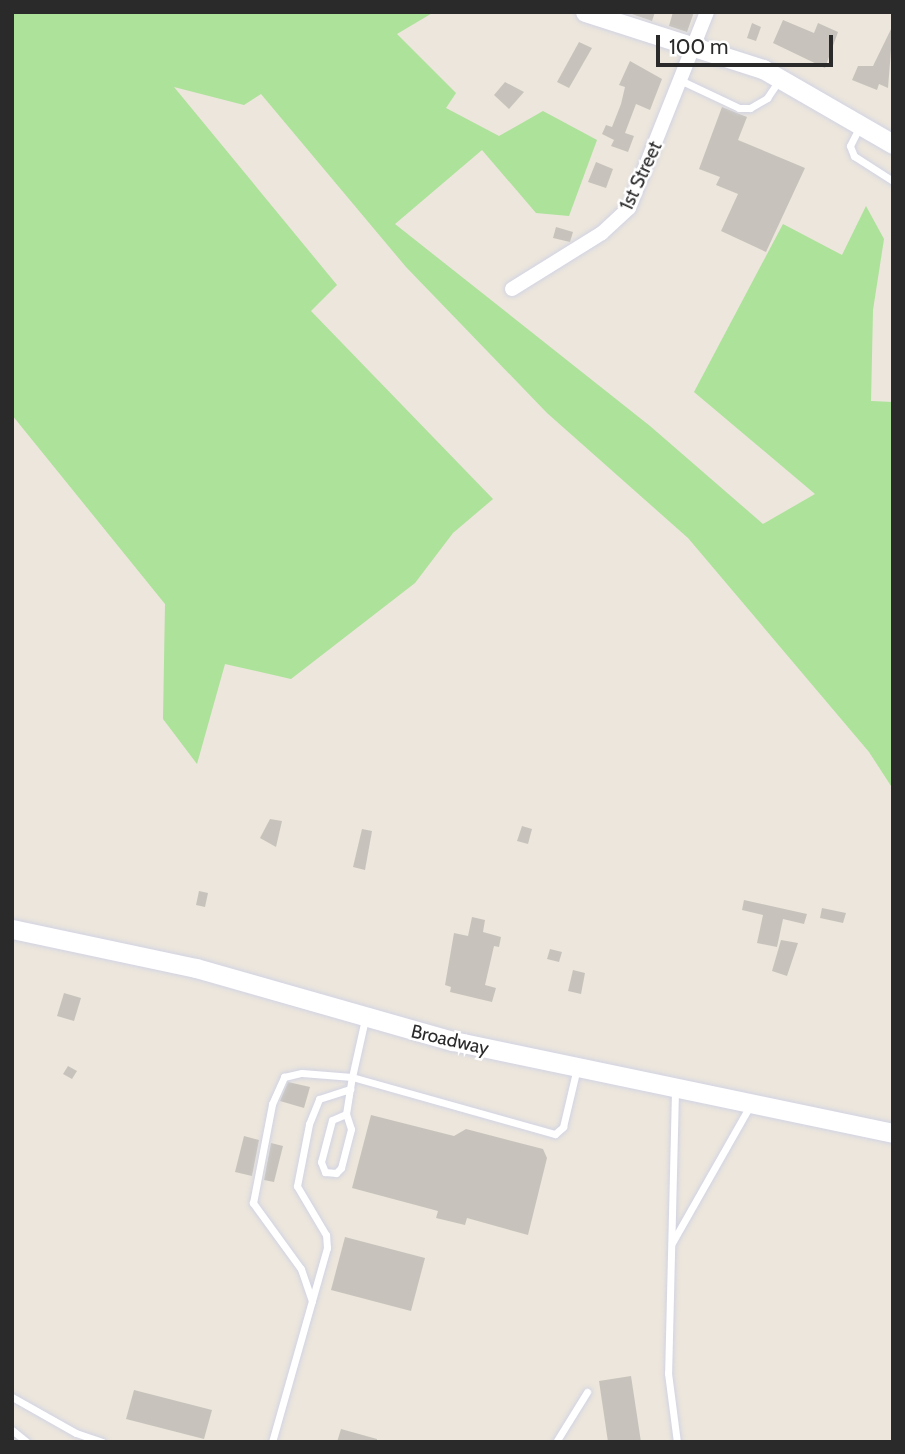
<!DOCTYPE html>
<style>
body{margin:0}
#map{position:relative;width:905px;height:1454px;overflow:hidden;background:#ece6dc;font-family:Cabin,sans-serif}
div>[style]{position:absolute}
.green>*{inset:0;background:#ace299}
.building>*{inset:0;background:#c7c3bc}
.roads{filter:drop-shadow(0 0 2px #d1d3e3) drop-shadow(0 0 2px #d1d3e3)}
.lane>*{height:7px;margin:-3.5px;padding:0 3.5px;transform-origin:3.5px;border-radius:3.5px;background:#fff}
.street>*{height:14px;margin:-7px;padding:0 7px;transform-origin:7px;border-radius:7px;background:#fff}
.secondary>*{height:19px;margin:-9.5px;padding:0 9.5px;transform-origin:9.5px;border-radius:9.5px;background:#fff}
span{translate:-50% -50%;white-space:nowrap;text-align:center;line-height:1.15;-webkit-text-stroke:5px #fff;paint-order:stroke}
.street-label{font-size:19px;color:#2a2a2a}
.frame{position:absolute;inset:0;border:14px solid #2a2a2a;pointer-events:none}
.scale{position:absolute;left:656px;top:35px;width:177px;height:32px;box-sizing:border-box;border:4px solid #2a2a2a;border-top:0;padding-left:9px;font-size:21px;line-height:24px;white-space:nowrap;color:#2a2a2a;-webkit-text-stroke:5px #fff;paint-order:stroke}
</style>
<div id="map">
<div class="green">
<div style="clip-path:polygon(12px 12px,434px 12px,397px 34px,456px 93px,446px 108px,499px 136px,543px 111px,597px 140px,569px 216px,536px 213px,482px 150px,395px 224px,650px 426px,763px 524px,815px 494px,694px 392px,783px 224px,842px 255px,866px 206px,884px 239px,873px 310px,871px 401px,893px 402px,893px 789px,869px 752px,688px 538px,547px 413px,406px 267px,261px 94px,244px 105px,174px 87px,337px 285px,311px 311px,493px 499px,453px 533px,415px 583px,291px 679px,225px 664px,197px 764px,163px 719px,165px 604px,12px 415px)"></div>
</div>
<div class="building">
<div style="clip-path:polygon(626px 12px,655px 12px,652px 21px)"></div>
<div style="clip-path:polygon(673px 12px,694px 12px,687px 32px,669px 26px)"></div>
<div style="clip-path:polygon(783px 20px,814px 33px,818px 23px,838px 32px,825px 68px,773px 43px)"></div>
<div style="clip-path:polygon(752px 23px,761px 27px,756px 41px,747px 38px)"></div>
<div style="clip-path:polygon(893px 25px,888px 88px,879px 84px,877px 90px,852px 80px,858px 66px,873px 66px)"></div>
<div style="clip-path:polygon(579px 42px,592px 48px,569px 88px,557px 82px)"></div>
<div style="clip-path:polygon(630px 61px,662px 79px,650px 110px,636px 104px,625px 133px,634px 136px,628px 152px,611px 146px,614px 140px,602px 134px,606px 125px,612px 127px,621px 104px,625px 87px,619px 85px)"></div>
<div style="clip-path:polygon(505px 82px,524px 92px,509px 109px,494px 95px)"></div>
<div style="clip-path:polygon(722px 107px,747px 117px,738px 140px,805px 168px,766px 252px,721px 231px,738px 194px,716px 185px,720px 177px,699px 169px)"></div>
<div style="clip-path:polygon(596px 162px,613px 169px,606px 188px,588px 182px)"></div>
<div style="clip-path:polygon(556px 227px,573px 232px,570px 242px,553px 238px)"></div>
<div style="clip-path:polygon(270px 819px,282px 821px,276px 847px,260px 838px)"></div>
<div style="clip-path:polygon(522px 826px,532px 829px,528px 844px,517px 841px)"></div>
<div style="clip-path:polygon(362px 829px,372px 831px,365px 870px,353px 867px)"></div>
<div style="clip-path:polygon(199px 891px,208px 893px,205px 907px,196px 905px)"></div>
<div style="clip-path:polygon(744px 900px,807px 914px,804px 924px,783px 919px,777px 947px,757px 943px,763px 915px,742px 910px)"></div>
<div style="clip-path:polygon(822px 908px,846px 913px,843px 923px,820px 918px)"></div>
<div style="clip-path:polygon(472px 917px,485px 920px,483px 932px,501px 937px,499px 947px,494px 946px,485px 985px,496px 988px,492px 1002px,450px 992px,451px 987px,445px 985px,454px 933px,468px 936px)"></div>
<div style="clip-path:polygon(781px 940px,798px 943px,787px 976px,772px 971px)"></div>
<div style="clip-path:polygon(550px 949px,562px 952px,559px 962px,547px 959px)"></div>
<div style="clip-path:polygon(573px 970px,585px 973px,581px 994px,568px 991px)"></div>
<div style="clip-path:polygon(64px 993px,81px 998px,74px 1021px,57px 1016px)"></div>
<div style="clip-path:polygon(68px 1066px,77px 1071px,72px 1079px,63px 1074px)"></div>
<div style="clip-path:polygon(288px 1082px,310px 1087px,304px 1108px,280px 1101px)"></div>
<div style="clip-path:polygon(371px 1115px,454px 1136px,466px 1129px,543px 1149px,547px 1158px,528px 1235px,467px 1218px,465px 1225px,436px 1218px,438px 1211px,352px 1188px)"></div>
<div style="clip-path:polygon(244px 1136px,259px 1140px,252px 1176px,235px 1172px)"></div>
<div style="clip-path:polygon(271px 1143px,283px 1146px,274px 1182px,264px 1180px)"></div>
<div style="clip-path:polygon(345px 1237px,425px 1258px,411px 1311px,331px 1290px)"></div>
<div style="clip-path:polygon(631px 1376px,641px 1442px,608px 1442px,599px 1381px)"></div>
<div style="clip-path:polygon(134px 1390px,212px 1410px,204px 1439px,126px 1419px)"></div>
<div style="clip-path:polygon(341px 1429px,377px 1439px,377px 1442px,337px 1442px)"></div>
</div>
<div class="roads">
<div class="lane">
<div style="left:682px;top:81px;width:63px;rotate:25.3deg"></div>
<div style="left:739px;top:108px;width:11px"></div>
<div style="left:750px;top:108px;width:20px;rotate:-30deg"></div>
<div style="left:767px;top:98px;width:23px;rotate:-56deg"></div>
<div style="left:860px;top:126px;width:22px;rotate:117deg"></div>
<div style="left:850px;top:146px;width:11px;rotate:68deg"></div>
<div style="left:854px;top:156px;width:46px;rotate:32.7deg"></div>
<div style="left:675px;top:1091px;width:282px;rotate:91.4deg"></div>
<div style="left:668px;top:1373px;width:70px;rotate:82.6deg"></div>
<div style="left:346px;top:1114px;width:15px;rotate:157deg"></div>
<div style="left:332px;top:1120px;width:43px;rotate:104.7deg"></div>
<div style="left:321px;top:1162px;width:11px;rotate:68deg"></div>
<div style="left:325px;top:1172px;width:11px;rotate:5deg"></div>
<div style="left:336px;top:1173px;width:7px;rotate:-45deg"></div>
<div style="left:341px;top:1168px;width:40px;rotate:-75.6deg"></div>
<div style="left:351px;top:1129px;width:16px;rotate:-108deg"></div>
<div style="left:346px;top:1114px;width:37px;rotate:-81deg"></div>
<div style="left:352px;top:1077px;width:59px;rotate:-77.4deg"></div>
<div style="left:672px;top:1243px;width:160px;rotate:-60.4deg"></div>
<div style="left:312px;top:1301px;width:34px;rotate:-109deg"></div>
<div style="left:301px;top:1269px;width:82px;rotate:-126deg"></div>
<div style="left:253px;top:1203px;width:101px;rotate:-79.1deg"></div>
<div style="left:272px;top:1104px;width:30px;rotate:-66deg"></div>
<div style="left:284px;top:1077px;width:18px;rotate:-13deg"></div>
<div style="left:302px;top:1073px;width:50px;rotate:4.6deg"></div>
<div style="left:352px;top:1077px;width:211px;rotate:15.7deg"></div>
<div style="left:555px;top:1134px;width:11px;rotate:-41deg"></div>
<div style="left:563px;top:1127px;width:61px;rotate:-76.7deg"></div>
<div style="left:12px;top:1397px;width:73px;rotate:29.4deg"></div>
<div style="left:76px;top:1433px;width:28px;rotate:19deg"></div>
<div style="left:12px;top:1430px;width:19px;rotate:39deg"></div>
<div style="left:272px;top:1442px;width:202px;rotate:-74.2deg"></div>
<div style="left:327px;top:1248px;width:13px;rotate:-94deg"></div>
<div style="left:326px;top:1235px;width:57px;rotate:-120.6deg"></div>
<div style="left:297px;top:1186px;width:63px;rotate:-79deg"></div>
<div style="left:309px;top:1124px;width:27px;rotate:-68deg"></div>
<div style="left:319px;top:1099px;width:33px;rotate:-18deg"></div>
<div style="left:556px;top:1442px;width:59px;rotate:-58.2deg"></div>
</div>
<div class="street">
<div style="left:512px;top:289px;width:106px;rotate:-31.9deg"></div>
<div style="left:602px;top:233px;width:37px;rotate:-43deg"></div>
<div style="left:629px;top:208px;width:211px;rotate:-68.3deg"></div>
</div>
<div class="secondary">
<div style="left:585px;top:12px;width:187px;rotate:17.8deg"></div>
<div style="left:763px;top:69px;width:150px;rotate:30deg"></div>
<div style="left:12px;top:929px;width:188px;rotate:12deg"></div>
<div style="left:196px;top:968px;width:267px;rotate:15.9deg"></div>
<div style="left:453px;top:1041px;width:450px;rotate:11.8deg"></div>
</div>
</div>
<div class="street-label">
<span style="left:641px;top:176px;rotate:-65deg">1st Street</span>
<span style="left:450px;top:1040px;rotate:13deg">Broadway</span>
</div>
<div class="frame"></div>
<div class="scale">100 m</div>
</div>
